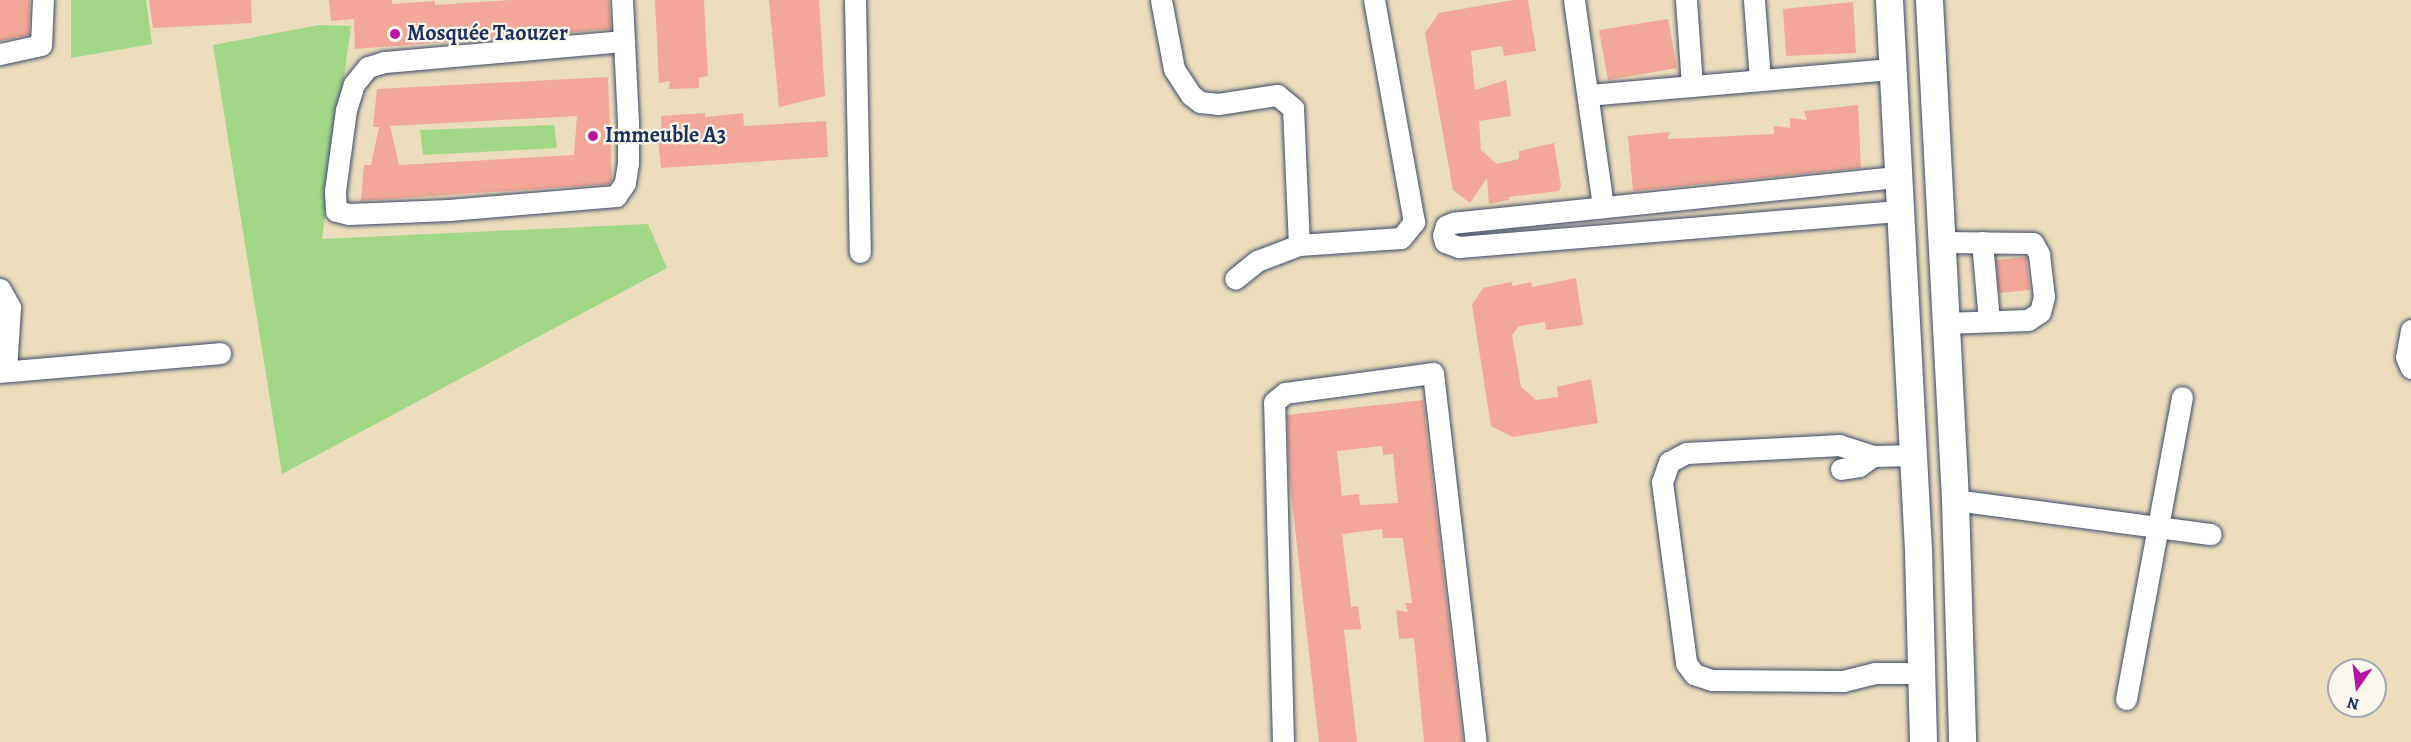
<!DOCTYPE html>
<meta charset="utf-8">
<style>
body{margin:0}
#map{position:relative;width:2411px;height:742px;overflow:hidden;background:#ecdebc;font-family:Alegreya,serif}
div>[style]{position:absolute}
.green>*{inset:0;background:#a3d788}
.building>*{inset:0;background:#f2a798}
.roads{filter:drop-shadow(0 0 2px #3a496c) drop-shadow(0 0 2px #3a496c)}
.minor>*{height:21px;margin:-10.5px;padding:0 10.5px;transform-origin:10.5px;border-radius:10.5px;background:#fff}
.major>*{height:27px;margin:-13.5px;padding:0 13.5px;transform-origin:13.5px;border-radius:13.5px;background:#fff}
.dots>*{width:16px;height:16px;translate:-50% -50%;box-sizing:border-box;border:3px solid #fbf7ec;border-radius:50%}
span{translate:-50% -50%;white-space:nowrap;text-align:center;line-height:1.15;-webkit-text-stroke:4.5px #fbf7ec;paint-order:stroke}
.poi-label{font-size:22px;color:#1b2f5e;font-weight:700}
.left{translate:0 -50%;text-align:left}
.north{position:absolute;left:2327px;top:658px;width:60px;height:60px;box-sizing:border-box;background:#fbf7ec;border:2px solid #a1a7b3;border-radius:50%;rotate:194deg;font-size:16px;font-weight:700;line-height:24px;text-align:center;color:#1b2f5e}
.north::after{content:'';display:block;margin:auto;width:21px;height:27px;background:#b5179e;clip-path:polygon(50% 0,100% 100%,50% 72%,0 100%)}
</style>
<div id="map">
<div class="green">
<div style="clip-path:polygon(71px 0,146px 0,152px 44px,71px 58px)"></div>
<div style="clip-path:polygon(319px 25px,351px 26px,322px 239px,648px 224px,667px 268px,282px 474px,213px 45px)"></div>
<div style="clip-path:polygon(554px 125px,557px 148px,423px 155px,420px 130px)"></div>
</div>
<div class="building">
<div style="clip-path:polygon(0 0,30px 0,29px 35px,0 41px)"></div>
<div style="clip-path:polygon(149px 0,251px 0,252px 23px,153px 28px)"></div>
<div style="clip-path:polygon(329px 0,392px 0,392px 4px,435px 1px,435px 5px,511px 0,609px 0,611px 29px,355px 49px,354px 19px,331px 21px)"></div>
<div style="clip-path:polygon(655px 0,704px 0,708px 76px,699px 78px,699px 88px,669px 89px,670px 81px,659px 83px)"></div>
<div style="clip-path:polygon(769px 0,819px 0,825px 96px,779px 107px)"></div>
<div style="clip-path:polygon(1513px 0,1528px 0,1536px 51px,1504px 56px,1502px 46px,1471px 51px,1475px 90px,1506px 80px,1511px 116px,1479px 121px,1481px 150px,1497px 164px,1519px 159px,1519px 151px,1554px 143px,1561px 186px,1559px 191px,1509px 197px,1509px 200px,1489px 204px,1487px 178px,1470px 203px,1453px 190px,1425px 33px,1439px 13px)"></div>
<div style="clip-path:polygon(1853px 2px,1856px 53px,1786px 56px,1783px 9px)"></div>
<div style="clip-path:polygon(1668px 19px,1677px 68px,1608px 80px,1599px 30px)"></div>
<div style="clip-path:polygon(evenodd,608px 77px,612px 179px,609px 184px,361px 201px,364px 165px,371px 165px,379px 127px,373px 127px,377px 89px,608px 77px,577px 116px,574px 155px,399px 165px,390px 126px,577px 116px)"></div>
<div style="clip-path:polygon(1858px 105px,1861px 168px,1633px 191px,1628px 136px,1670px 132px,1668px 139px,1774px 134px,1774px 126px,1790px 128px,1790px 118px,1807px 120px,1804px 111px)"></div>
<div style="clip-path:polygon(705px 113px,705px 117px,743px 113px,744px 126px,826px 121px,828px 157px,661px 168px,657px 130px,662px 131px,661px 116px)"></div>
<div style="clip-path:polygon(2026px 257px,2030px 290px,1999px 293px,1996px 260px)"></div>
<div style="clip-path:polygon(1576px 278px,1583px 325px,1546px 330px,1545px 322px,1519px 326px,1512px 335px,1521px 387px,1536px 400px,1558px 397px,1557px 387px,1591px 379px,1598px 423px,1513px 437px,1491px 426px,1472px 305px,1483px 288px,1511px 282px,1513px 286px,1531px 282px,1532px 287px)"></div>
<div style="clip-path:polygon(evenodd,1423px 400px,1463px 742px,1424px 742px,1414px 638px,1399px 639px,1396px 610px,1408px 612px,1405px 603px,1412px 603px,1403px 538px,1383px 538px,1382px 529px,1342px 534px,1351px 607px,1358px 606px,1361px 629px,1344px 630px,1357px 742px,1319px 742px,1289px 475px,1287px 415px,1423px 400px,1382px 446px,1383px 455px,1393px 454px,1398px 503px,1360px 505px,1359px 494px,1342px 496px,1337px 451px,1382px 446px)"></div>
</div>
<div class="roads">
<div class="minor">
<div style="left:622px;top:0;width:121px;rotate:87.2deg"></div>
<div style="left:628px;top:121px;width:42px;rotate:90deg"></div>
<div style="left:628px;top:163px;width:20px;rotate:99deg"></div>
<div style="left:625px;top:183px;width:16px;rotate:125deg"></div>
<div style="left:616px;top:196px;width:168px;rotate:175.2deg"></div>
<div style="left:449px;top:210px;width:100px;rotate:177.7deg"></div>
<div style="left:349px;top:214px;width:13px;rotate:-167deg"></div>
<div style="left:336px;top:211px;width:20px;rotate:-93deg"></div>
<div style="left:335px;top:191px;width:82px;rotate:-82.3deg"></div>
<div style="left:346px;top:110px;width:27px;rotate:-73deg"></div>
<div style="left:354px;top:84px;width:22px;rotate:-51deg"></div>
<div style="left:368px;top:67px;width:17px;rotate:-17deg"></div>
<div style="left:384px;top:62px;width:241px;rotate:-5deg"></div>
<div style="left:855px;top:0;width:252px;rotate:88.9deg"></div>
<div style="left:1161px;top:0;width:70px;rotate:79.3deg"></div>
<div style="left:1174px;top:69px;width:31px;rotate:57deg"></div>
<div style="left:1191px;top:95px;width:11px;rotate:38deg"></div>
<div style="left:1200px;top:102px;width:18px;rotate:6deg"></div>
<div style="left:1218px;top:104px;width:60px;rotate:-8.7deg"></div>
<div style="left:1277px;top:95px;width:21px;rotate:39deg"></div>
<div style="left:1293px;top:108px;width:137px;rotate:87.5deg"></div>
<div style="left:1299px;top:245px;width:45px;rotate:159.1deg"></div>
<div style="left:1257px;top:261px;width:28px;rotate:141deg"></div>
<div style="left:1574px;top:0;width:209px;rotate:82deg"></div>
<div style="left:1686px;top:0;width:86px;rotate:86deg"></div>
<div style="left:1754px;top:0;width:80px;rotate:85.7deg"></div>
<div style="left:0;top:54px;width:42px;rotate:-12.4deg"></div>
<div style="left:41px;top:45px;width:45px;rotate:-87.5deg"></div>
<div style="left:1588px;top:95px;width:305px;rotate:-4.9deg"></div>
<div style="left:1896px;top:177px;width:445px;rotate:174.1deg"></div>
<div style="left:1453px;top:223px;width:8px;rotate:157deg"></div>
<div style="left:1446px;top:226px;width:9px;rotate:108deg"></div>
<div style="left:1443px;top:235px;width:7px;rotate:74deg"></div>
<div style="left:1445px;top:242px;width:15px;rotate:20deg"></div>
<div style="left:1459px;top:247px;width:440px;rotate:-4.7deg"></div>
<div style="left:1940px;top:242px;width:93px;rotate:0.6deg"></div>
<div style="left:2033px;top:243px;width:13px;rotate:61deg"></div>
<div style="left:2039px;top:254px;width:43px;rotate:83.4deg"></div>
<div style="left:2044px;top:297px;width:16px;rotate:105deg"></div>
<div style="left:2040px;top:312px;width:14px;rotate:146deg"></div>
<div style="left:2028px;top:320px;width:83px;rotate:177.9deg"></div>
<div style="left:1982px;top:242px;width:79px;rotate:84.9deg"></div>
<div style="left:1299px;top:245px;width:102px;rotate:-3.9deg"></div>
<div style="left:1401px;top:238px;width:21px;rotate:-51deg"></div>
<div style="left:1414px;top:222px;width:226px;rotate:-100.2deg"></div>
<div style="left:0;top:289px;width:21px;rotate:61deg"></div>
<div style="left:10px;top:307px;width:64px;rotate:93.6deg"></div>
<div style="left:2411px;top:330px;width:27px;rotate:100deg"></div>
<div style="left:2406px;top:357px;width:12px;rotate:66deg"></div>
<div style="left:0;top:372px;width:221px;rotate:-4.9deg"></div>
<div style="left:1913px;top:455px;width:40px;rotate:178.6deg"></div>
<div style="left:1873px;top:456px;width:35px;rotate:-162deg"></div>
<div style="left:1840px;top:445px;width:154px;rotate:177deg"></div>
<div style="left:1686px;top:453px;width:19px;rotate:152deg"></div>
<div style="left:1669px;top:462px;width:21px;rotate:109deg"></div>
<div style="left:1662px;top:482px;width:183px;rotate:82.4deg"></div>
<div style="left:1686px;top:663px;width:14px;rotate:54deg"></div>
<div style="left:1694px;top:674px;width:18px;rotate:19deg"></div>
<div style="left:1711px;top:680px;width:132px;rotate:0.4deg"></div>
<div style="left:1843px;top:681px;width:33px;rotate:-14deg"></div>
<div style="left:1875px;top:673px;width:48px"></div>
<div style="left:1841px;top:469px;width:18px;rotate:-9deg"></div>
<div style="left:1859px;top:466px;width:17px;rotate:-36deg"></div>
<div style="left:1955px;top:500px;width:258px;rotate:7.6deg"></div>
<div style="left:2126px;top:699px;width:307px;rotate:-79.5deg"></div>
<div style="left:1283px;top:742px;width:340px;rotate:-91.5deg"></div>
<div style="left:1274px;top:402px;width:14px;rotate:-39deg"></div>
<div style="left:1285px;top:393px;width:149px;rotate:-7.7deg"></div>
<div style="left:1433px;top:373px;width:371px;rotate:83.4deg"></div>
</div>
<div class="major">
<div style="left:1889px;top:0;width:551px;rotate:86.98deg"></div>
<div style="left:1918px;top:550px;width:192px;rotate:88.5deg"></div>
<div style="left:1929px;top:0;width:501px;rotate:87.02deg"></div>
<div style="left:1955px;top:500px;width:242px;rotate:88.3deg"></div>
</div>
</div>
<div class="dots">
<div style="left:395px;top:34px;background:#b5179e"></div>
<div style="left:593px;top:136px;background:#b5179e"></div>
</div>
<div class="poi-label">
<span class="left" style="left:407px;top:34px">Mosquée Taouzer</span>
<span class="left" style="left:605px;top:136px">Immeuble A3</span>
</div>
<div class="north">N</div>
</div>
